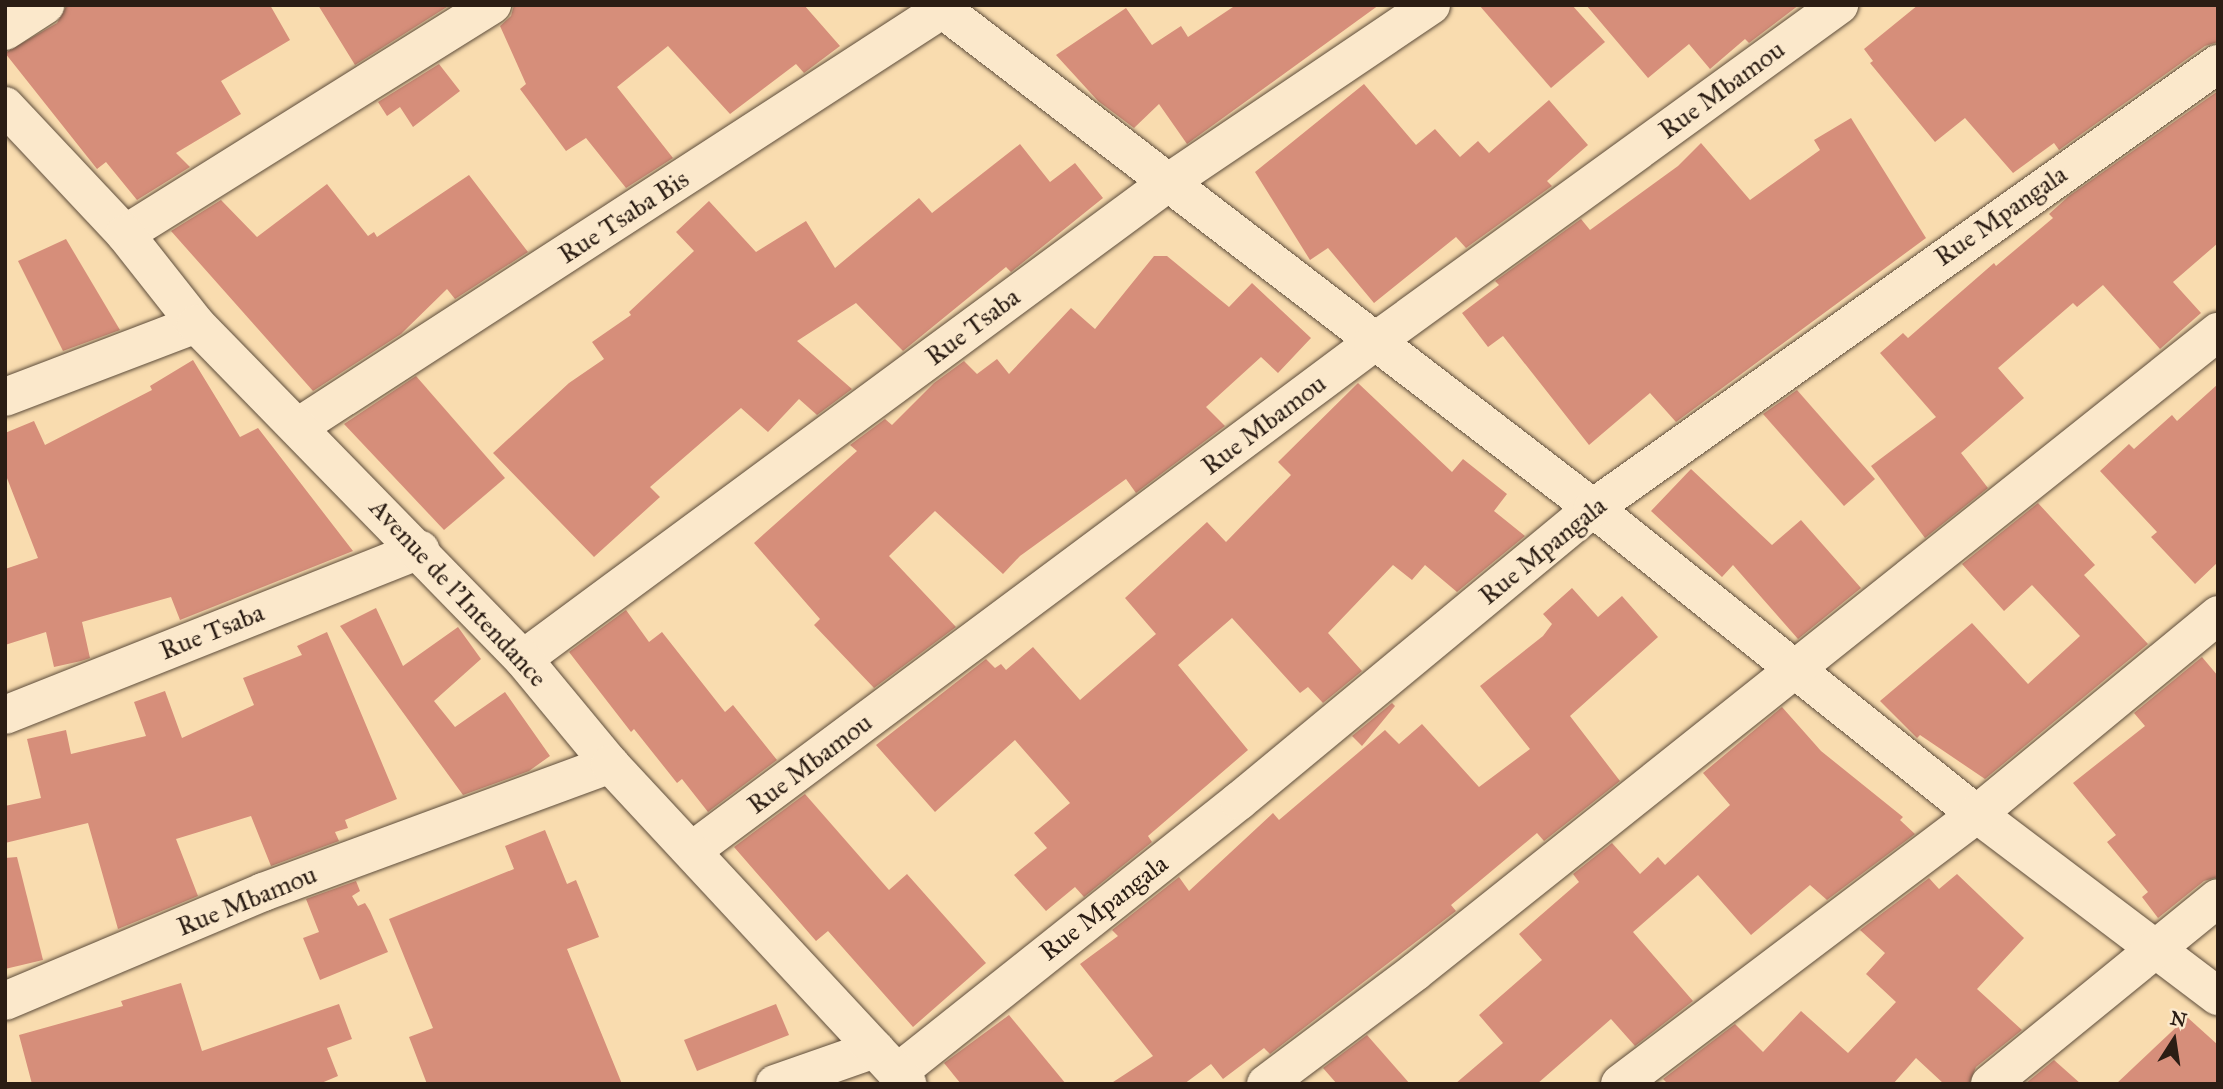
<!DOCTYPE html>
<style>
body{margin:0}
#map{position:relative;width:2223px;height:1089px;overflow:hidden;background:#f9dcaf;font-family:"IM FELL Great Primer",serif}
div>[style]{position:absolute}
.building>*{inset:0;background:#d68e7a}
.roads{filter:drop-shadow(0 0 2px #5e4d3b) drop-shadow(0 0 2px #5e4d3b)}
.minor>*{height:38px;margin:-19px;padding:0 19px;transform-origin:19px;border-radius:19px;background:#fbe8cb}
.tertiary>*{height:38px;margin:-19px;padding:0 19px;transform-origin:19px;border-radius:19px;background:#fbe8cb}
span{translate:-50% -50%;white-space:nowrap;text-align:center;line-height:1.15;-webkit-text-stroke:6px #fbe8cb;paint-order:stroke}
.street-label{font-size:26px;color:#2b1d14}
.frame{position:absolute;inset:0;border:7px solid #2b1d14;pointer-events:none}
.north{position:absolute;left:2139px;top:1005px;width:70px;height:70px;-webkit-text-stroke:5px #fbe8cb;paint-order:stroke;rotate:12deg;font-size:19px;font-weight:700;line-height:28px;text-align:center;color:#2b1d14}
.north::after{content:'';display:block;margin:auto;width:24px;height:32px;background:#2b1d14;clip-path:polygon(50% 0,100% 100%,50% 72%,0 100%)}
</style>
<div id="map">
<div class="building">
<div style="clip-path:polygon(67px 5px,270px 5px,290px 40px,221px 81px,241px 114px,176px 153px,190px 167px,137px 200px,106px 162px,97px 169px,5px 53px,57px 23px)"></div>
<div style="clip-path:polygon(318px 5px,413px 6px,450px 5px,355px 65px)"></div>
<div style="clip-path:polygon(514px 5px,804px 5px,840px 46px,804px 73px,796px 64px,730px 114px,668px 46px,617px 87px,673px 158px,626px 188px,586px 138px,566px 151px,520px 89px,526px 84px,500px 26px,511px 16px)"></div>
<div style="clip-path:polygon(1236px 5px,1379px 5px,1187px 144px,1159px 104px,1134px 128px,1098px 101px,1056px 55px,1126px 8px,1152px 45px,1181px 26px,1188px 37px)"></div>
<div style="clip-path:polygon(1479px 5px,1572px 5px,1605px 42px,1551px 88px)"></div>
<div style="clip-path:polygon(1586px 5px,1799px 5px,1749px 43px,1745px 39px,1710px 69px,1689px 44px,1648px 78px)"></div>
<div style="clip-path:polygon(1918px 5px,2218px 5px,2218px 42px,2205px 46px,2059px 150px,2054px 143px,2013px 173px,1965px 118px,1935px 142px,1870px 63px,1873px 61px,1864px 49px)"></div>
<div style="clip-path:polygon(439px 64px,460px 91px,413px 127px,400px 107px,387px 116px,378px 102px)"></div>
<div style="clip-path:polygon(1364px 84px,1416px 145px,1435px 129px,1460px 157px,1478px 141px,1489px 153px,1549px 100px,1588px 145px,1547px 181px,1552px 186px,1466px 248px,1456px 237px,1374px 303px,1328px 248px,1310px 260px,1255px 172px)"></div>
<div style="clip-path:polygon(2218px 91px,2218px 243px,2173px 282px,2201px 313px,2160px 349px,2103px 285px,2077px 307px,2073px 303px,1998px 368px,2024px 398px,1961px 453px,1988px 488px,1925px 538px,1871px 466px,1936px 417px,1880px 353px,1903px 333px,1908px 338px,1994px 263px,1996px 266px,2053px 218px,2049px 214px,2069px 196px)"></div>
<div style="clip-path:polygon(1851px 118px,1926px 238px,1676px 422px,1650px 393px,1589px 445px,1503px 336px,1488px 347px,1462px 313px,1499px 285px,1495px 281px,1581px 219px,1590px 230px,1678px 166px,1701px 143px,1750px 200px,1820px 150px,1814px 140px)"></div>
<div style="clip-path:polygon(1020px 144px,1050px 182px,1075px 163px,1103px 198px,1011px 272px,1006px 267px,903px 351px,856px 303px,797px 341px,852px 389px,817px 415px,799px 399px,768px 432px,741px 408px,650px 487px,660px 497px,594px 557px,493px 453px,569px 383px,604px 359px,592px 342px,631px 315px,629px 312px,694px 251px,676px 232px,709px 201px,756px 252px,806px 221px,835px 268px,919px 198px,932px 213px)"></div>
<div style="clip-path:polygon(469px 175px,528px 252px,455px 299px,447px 289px,401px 334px,313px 391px,171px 231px,221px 200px,257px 237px,327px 184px,368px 236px,374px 232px,377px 237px)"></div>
<div style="clip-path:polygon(66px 239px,120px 330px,63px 351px,18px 261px)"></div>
<div style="clip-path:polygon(1154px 256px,1167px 256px,1229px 307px,1252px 283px,1311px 338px,1278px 373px,1261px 357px,1206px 407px,1225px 426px,1136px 493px,1126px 479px,1020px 556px,1003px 574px,935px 511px,889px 556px,956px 627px,874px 688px,814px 625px,820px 619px,754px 543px,857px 451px,850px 445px,885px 419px,892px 425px,934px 383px,964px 361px,977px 374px,997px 359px,1009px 374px,1071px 308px,1095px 329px)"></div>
<div style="clip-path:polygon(193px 360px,240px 437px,258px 428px,353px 551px,180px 620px,171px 597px,82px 622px,90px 658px,81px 661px,54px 667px,46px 632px,5px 645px,5px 569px,38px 558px,5px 473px,5px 433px,34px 421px,45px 445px,152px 390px,150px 386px)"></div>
<div style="clip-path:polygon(416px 376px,505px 478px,444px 530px,344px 424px)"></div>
<div style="clip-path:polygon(1358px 383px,1452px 472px,1463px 459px,1507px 494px,1494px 511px,1525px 536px,1457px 592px,1425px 565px,1412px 580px,1393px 565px,1328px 633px,1362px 671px,1323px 703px,1308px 687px,1300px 693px,1232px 618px,1178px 665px,1248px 750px,1148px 836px,1152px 842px,1084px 897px,1075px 887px,1046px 911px,1014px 875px,1047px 848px,1034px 833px,1070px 803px,1015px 740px,935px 812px,876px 745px,986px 659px,995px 668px,1001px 664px,1006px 670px,1033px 647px,1080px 700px,1156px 634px,1125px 598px,1207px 522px,1226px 542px,1291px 475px,1278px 462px)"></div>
<div style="clip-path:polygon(2218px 384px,2218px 562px,2195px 584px,2151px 537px,2157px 532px,2100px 471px,2129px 444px,2134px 449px,2172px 415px,2177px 421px)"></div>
<div style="clip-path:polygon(1797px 390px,1875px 479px,1844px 506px,1763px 414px)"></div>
<div style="clip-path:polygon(1691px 469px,1772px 545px,1801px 520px,1861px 588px,1798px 639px,1733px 565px,1722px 577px,1651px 511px)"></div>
<div style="clip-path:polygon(2038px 503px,2095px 565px,2084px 575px,2148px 644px,1985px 779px,1920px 735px,1917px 738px,1880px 701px,1972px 623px,2028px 684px,2080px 636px,2032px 585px,2004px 611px,1962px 564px)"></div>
<div style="clip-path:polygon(1572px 588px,1598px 617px,1622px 596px,1658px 637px,1570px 716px,1620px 781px,1544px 841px,1537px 833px,1451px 905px,1456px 911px,1270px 1054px,1264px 1048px,1223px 1079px,1211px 1064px,1184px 1084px,1110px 1084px,1153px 1056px,1080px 964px,1118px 936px,1112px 930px,1179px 877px,1189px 891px,1273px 813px,1279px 820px,1385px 730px,1399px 744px,1422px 724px,1479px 787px,1530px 749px,1480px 686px,1543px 636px,1552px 624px,1543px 614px)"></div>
<div style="clip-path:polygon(376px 608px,403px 666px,458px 627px,481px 659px,434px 701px,455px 727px,505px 692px,550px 756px,529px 771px,463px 795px,340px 626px)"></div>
<div style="clip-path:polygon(626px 610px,649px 642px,662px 632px,725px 712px,733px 705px,777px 760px,708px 812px,682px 779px,677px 783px,634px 729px,631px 732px,569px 652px)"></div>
<div style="clip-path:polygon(327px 632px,397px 799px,345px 820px,348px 828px,335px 832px,339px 841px,271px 866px,251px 816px,176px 839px,198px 896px,118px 929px,88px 823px,5px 843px,5px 806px,41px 798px,27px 739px,66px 730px,71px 754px,146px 736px,134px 702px,165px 691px,182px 738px,254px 705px,243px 678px,302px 655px,297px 646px)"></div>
<div style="clip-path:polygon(2202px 657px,2218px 676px,2218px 877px,2204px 881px,2158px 918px,2142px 897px,2148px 892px,2107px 842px,2116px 835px,2073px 783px,2145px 726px,2134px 713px)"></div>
<div style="clip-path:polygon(1392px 703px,1395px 706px,1362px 746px,1352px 736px)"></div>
<div style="clip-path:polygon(1782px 707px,1821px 751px,1903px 817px,1900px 820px,1915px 834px,1827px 900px,1810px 885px,1751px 935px,1698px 875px,1633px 932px,1693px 1001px,1635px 1046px,1611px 1019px,1537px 1084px,1455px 1084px,1503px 1043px,1479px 1015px,1542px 960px,1519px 934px,1579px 882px,1573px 874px,1612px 843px,1640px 874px,1658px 857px,1665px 865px,1730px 805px,1703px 773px)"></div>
<div style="clip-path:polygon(805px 794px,889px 890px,907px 874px,986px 963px,913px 1027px,828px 931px,816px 941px,734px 847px)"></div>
<div style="clip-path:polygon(545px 830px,567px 884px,576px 880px,599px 937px,567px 949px,622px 1084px,427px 1084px,409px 1037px,433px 1028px,389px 919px,514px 869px,505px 846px)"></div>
<div style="clip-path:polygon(17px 857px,43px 960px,5px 969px,5px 858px)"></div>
<div style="clip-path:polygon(1957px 874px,2024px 938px,1977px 989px,2022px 1030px,1976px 1067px,1969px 1084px,1944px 1084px,1916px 1058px,1893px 1084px,1668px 1084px,1663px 1079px,1735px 1024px,1763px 1052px,1801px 1011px,1848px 1053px,1896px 1002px,1866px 974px,1885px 953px,1860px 930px,1929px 878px,1939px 889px)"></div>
<div style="clip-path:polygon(356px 881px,360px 891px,352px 896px,358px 906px,365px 903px,370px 911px,388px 952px,320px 980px,303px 938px,319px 932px,306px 899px)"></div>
<div style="clip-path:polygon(181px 983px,202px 1051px,339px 1004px,352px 1039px,327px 1048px,338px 1076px,319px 1084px,32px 1084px,19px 1035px,123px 1006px,121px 1001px)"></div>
<div style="clip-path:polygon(776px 1004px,789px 1035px,697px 1071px,684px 1040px)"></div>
<div style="clip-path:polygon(1009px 1015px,1066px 1084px,961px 1084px,944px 1063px)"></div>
<div style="clip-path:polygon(2187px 1017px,2218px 1045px,2218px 1084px,2116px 1084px)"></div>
<div style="clip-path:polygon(1367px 1035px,1410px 1084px,1337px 1084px,1323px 1068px)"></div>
<div style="clip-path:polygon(2054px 1060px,2081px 1084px,2025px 1084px)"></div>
</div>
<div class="roads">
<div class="minor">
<div style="left:937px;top:5px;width:827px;rotate:37.48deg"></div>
<div style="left:1593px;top:508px;width:491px;rotate:38.6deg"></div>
<div style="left:1977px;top:814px;width:302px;rotate:37.1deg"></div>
<div style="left:5px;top:31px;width:48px;rotate:-33deg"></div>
<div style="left:125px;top:234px;width:433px;rotate:-32deg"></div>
<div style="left:5px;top:397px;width:204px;rotate:-20.9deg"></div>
<div style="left:298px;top:427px;width:776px;rotate:-32.95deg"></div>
<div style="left:523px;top:659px;width:803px;rotate:-36.44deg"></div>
<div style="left:1169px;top:182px;width:316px;rotate:-34deg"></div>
<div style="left:5px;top:715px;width:447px;rotate:-21.7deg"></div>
<div style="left:693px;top:850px;width:848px;rotate:-36.71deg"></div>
<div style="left:1373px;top:343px;width:576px;rotate:-35.95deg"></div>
<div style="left:5px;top:1001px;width:280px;rotate:-22.9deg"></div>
<div style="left:263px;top:892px;width:370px;rotate:-20.2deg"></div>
<div style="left:897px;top:1073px;width:437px;rotate:-38.5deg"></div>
<div style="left:1239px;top:801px;width:460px;rotate:-39.6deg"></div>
<div style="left:1593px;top:508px;width:767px;rotate:-35.39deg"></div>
<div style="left:775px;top:1084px;width:106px;rotate:-19.3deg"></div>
<div style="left:1266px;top:1084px;width:186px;rotate:-36.9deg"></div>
<div style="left:1415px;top:972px;width:1027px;rotate:-38.56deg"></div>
<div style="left:1620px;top:1084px;width:448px;rotate:-37.1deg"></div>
<div style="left:1977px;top:814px;width:313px;rotate:-39.5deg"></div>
<div style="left:1990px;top:1084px;width:294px;rotate:-39.2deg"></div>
</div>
<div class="tertiary">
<div style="left:5px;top:106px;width:175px;rotate:46.8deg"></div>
<div style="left:125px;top:234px;width:115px;rotate:51.7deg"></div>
<div style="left:196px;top:324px;width:468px;rotate:45.7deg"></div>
<div style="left:523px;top:659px;width:136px;rotate:50.4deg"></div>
<div style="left:610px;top:764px;width:437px;rotate:47.1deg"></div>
</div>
</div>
<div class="street-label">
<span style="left:1722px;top:90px;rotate:-36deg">Rue Mbamou</span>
<span style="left:2001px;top:216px;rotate:-35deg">Rue Mpangala</span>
<span style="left:624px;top:217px;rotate:-33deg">Rue Tsaba Bis</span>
<span style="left:973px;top:327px;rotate:-37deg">Rue Tsaba</span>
<span style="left:1264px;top:425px;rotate:-37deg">Rue Mbamou</span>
<span style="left:1543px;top:551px;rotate:-39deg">Rue Mpangala</span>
<span style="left:458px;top:593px;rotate:47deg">Avenue de l'Intendance</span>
<span style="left:212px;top:632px;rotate:-22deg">Rue Tsaba</span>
<span style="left:810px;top:764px;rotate:-37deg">Rue Mbamou</span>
<span style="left:247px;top:901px;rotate:-22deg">Rue Mbamou</span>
<span style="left:1104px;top:908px;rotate:-38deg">Rue Mpangala</span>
</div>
<div class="frame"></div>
<div class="north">N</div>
</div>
